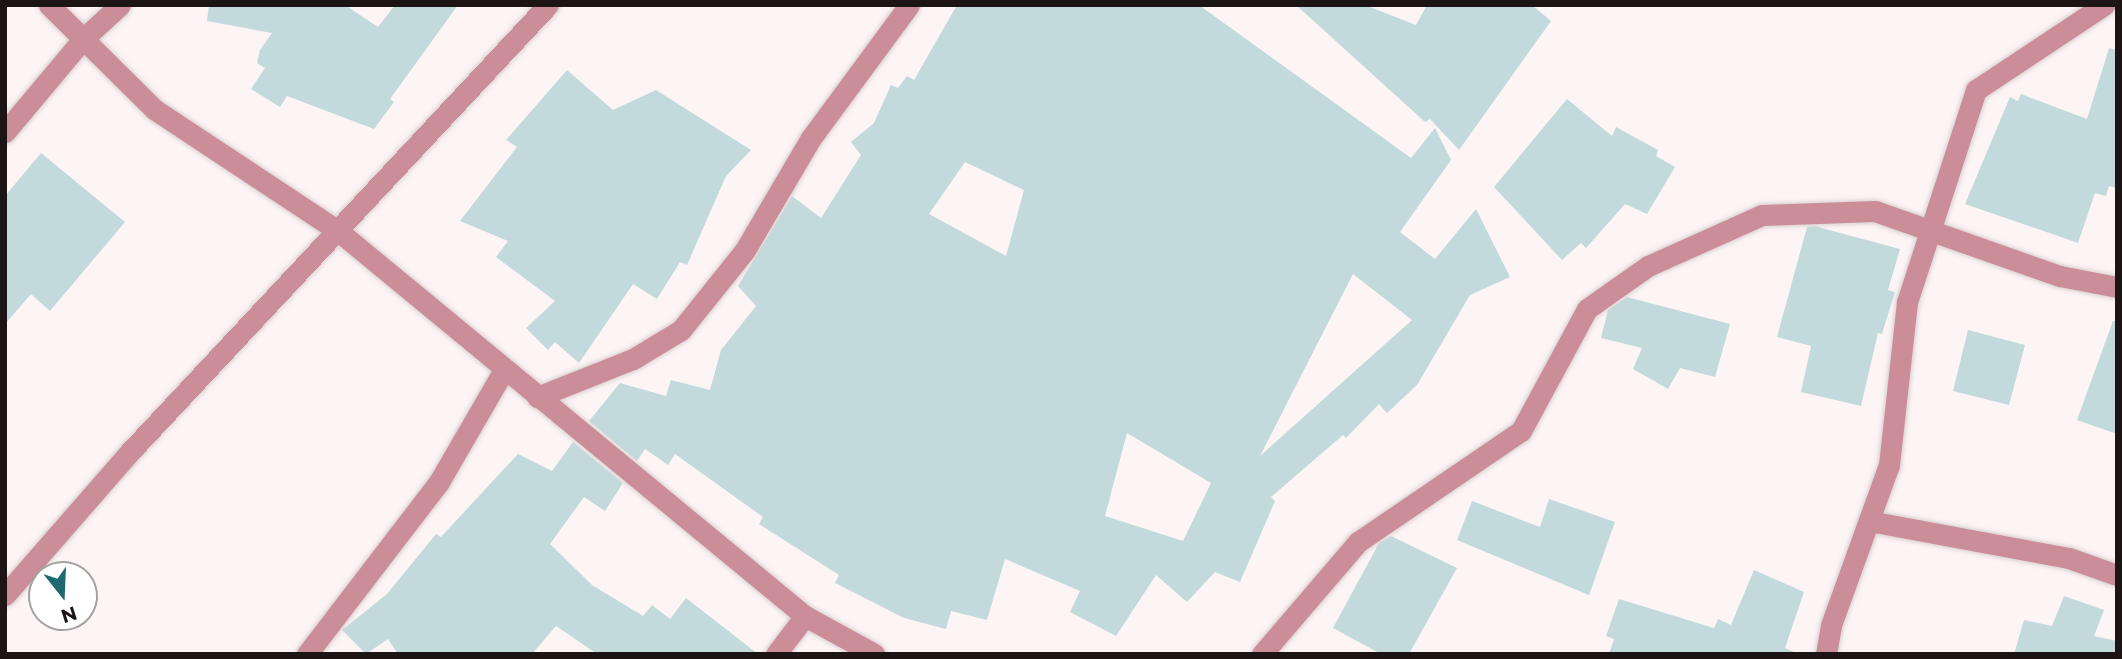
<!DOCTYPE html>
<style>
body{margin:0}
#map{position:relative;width:2122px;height:659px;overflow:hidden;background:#fdf4f5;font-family:Montserrat,sans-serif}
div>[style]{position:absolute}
.building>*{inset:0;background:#c2dadb}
.roads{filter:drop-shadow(0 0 2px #d9d0d1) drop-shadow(0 0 2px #d9d0d1)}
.minor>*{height:21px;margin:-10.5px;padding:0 10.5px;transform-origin:10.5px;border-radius:10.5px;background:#cb8e98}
span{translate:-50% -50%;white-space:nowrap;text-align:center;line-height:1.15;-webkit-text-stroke:7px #fff;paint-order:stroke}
.frame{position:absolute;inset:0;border:7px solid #1c1415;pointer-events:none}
.north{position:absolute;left:28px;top:561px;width:70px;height:70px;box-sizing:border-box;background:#fff;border:2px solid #a4a1a1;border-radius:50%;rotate:162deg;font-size:19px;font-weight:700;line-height:28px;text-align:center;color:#1c1415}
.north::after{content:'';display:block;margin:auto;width:24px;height:32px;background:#1e6a70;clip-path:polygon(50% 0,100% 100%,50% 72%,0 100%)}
</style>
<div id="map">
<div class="building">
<div style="clip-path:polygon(209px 5px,345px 5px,378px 27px,395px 5px,458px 5px,390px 99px,394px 102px,374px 129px,287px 96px,280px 107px,251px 89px,265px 68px,257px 63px,260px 50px,272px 33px,207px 21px)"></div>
<div style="clip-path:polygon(evenodd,957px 5px,1199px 5px,1411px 158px,1435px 128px,1451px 160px,1400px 232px,1435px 259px,1476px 209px,1510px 277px,1470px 295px,1417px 385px,1387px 413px,1379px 404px,1346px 438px,1343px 435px,1271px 497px,1275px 501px,1240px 582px,1215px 572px,1187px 602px,1156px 575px,1116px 636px,1070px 612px,1080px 591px,1005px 559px,987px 620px,951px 611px,946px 629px,904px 618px,835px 583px,839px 575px,759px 524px,763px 517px,675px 454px,668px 465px,645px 449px,637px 461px,589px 421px,620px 383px,666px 396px,671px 380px,710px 390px,721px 350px,756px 306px,738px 286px,792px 196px,821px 218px,861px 155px,851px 142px,874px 123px,891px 85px,898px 88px,907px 76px,914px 80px,957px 5px,965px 162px,1024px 190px,1006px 256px,929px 214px,965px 162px,957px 5px,1353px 274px,1412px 320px,1260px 456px,1353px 274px,957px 5px,1127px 433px,1211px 483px,1183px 541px,1105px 516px,1127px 433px)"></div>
<div style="clip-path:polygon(1296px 5px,1365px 5px,1416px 25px,1427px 5px,1532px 5px,1551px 21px,1459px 150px,1430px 119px,1425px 122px)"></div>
<div style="clip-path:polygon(2109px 48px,2117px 50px,2117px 188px,2109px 186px,2106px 196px,2095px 193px,2078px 243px,1965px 204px,2010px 97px,2018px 101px,2021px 94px,2087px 119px)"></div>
<div style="clip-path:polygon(567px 70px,613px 110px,656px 90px,751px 150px,726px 176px,687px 265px,680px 262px,657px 299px,633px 284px,579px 363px,555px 342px,548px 350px,526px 328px,555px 301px,496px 257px,508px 241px,460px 221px,517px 147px,506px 140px)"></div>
<div style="clip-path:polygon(1567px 99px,1612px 136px,1616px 127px,1658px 150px,1656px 156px,1675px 167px,1647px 214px,1625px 204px,1586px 248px,1581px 243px,1562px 260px,1494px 187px)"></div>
<div style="clip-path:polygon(41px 153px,125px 222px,50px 311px,31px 294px,5px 324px,5px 196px)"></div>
<div style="clip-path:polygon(1814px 226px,1900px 249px,1888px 290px,1895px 292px,1882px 334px,1878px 333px,1861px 406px,1801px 392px,1811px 346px,1777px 337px,1807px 227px)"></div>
<div style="clip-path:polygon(1627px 297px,1730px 324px,1715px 377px,1680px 368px,1668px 389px,1633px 369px,1642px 348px,1601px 338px,1608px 310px)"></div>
<div style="clip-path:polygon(2113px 321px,2117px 321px,2117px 434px,2077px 420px)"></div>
<div style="clip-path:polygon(1968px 330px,2025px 345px,2009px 405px,1953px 391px)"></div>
<div style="clip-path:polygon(573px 442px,623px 483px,605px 511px,584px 497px,550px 544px,592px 585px,643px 616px,652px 605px,670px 619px,686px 598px,758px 654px,597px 654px,556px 626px,532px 654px,398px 654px,388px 639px,366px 654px,342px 630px,387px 594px,436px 534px,441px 537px,518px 454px,552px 471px)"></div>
<div style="clip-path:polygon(1549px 499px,1615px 522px,1589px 595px,1457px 540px,1472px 501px,1540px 527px)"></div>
<div style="clip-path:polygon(1391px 536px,1457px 568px,1409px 654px,1381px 654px,1333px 628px,1379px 543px)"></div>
<div style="clip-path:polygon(1754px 570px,1804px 592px,1785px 648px,1798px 654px,1609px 654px,1614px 639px,1606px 636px,1619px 599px,1714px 628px,1718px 619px,1731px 625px)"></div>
<div style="clip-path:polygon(2064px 596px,2104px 610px,2094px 636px,2117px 641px,2116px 654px,2014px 654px,2024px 620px,2052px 626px)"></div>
</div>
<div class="roads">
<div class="minor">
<div style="left:49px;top:5px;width:148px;rotate:44.7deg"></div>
<div style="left:154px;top:109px;width:219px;rotate:33.5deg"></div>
<div style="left:337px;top:230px;width:607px;rotate:39.52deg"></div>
<div style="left:805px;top:616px;width:79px;rotate:28.8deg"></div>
<div style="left:5px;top:132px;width:121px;rotate:-50deg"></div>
<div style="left:83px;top:39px;width:50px;rotate:-42.6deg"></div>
<div style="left:537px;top:397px;width:103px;rotate:-21.6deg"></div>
<div style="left:633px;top:359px;width:56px;rotate:-31.1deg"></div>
<div style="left:681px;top:330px;width:102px;rotate:-51.3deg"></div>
<div style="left:745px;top:250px;width:130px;rotate:-59.5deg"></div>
<div style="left:811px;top:138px;width:165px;rotate:-53.6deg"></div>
<div style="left:1869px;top:521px;width:203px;rotate:10.5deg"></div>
<div style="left:2069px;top:558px;width:51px;rotate:19.5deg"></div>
<div style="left:5px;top:595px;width:186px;rotate:-48.9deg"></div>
<div style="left:127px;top:455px;width:616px;rotate:-46.91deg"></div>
<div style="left:307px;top:654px;width:217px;rotate:-52.5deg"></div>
<div style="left:439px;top:482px;width:129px;rotate:-59.9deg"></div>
<div style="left:776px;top:654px;width:48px;rotate:-52.7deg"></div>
<div style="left:1262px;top:654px;width:148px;rotate:-49.4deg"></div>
<div style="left:1358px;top:542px;width:197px;rotate:-34.3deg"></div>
<div style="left:1521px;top:431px;width:139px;rotate:-61.6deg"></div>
<div style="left:1587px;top:309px;width:75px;rotate:-35.2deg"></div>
<div style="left:1648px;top:266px;width:125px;rotate:-24.1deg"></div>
<div style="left:1762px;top:215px;width:113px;rotate:-2deg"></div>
<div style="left:1875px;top:211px;width:196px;rotate:19.4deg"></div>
<div style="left:2060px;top:276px;width:58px;rotate:10.9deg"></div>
<div style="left:1826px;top:654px;width:29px;rotate:-80deg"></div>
<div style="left:1831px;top:625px;width:170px;rotate:-70.1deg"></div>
<div style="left:1889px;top:465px;width:164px;rotate:-83.7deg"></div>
<div style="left:1907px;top:302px;width:223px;rotate:-72deg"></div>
<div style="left:1976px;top:90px;width:154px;rotate:-33.6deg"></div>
</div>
</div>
<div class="frame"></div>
<div class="north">N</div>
</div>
